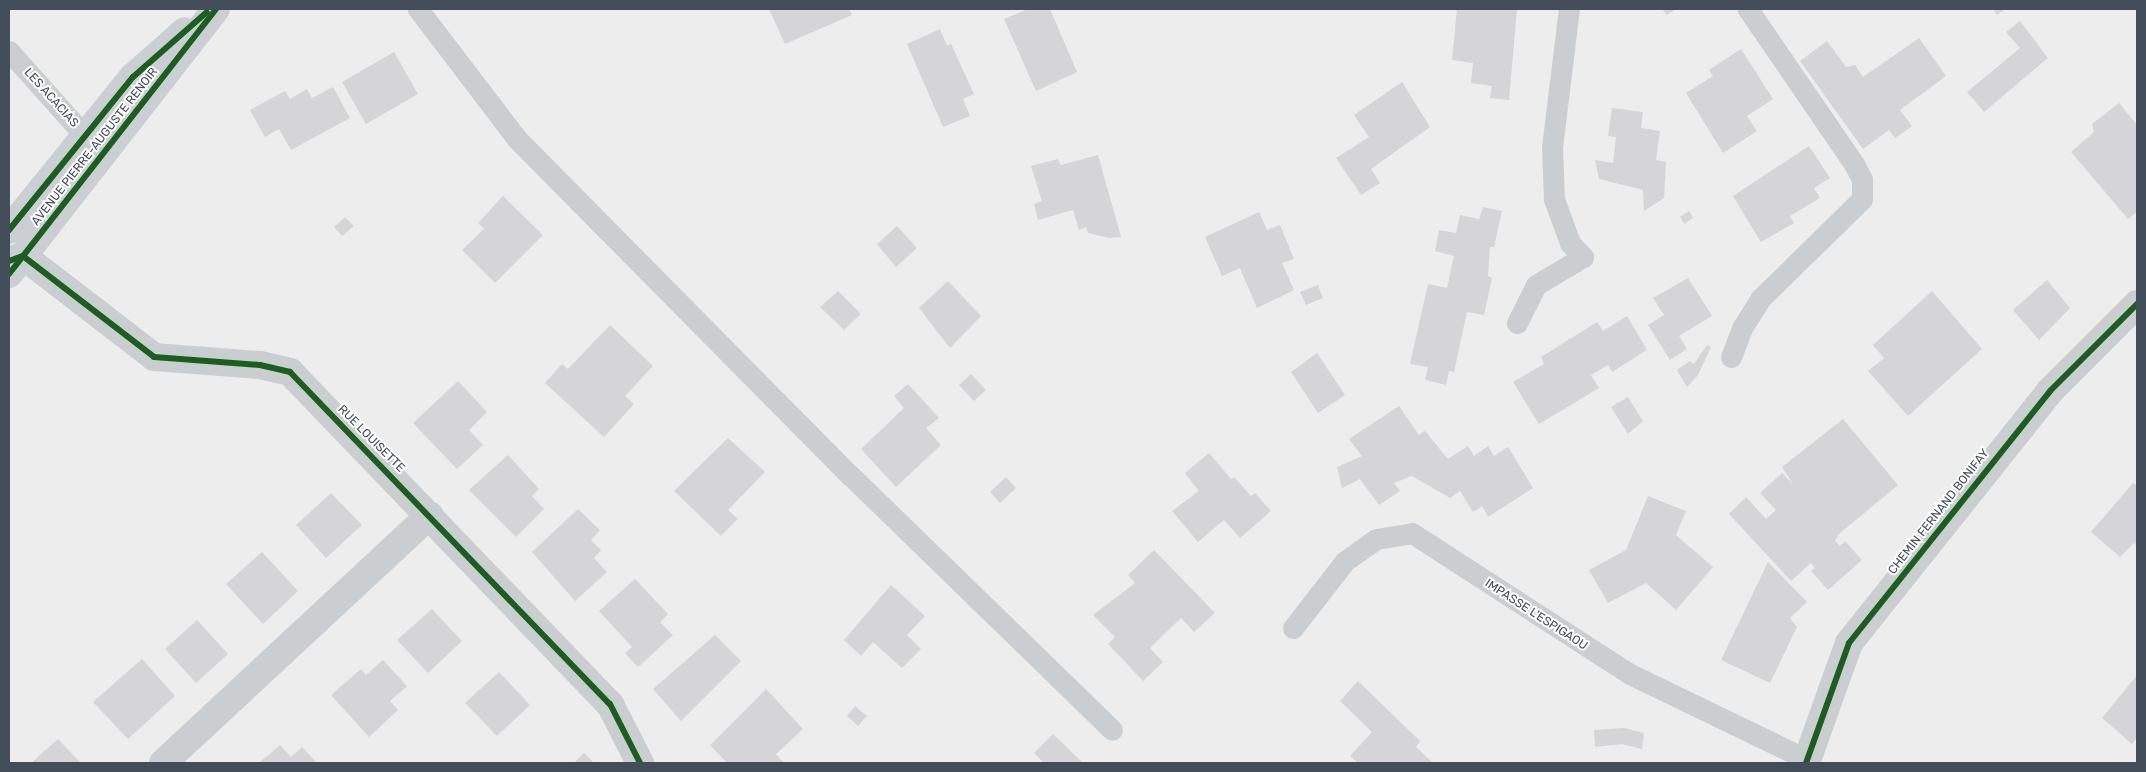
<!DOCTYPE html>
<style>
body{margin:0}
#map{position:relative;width:2146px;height:772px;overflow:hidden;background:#eeeded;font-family:Rubik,sans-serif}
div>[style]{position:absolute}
.building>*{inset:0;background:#d5d5d7}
.service>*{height:21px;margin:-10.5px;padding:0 10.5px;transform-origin:10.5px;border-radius:10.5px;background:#cbced1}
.minor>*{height:28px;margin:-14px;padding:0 14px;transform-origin:14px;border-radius:14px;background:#cbced1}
.secondary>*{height:28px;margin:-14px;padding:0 14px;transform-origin:14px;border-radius:14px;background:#cbced3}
.cycleway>*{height:6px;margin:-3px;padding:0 3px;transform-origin:3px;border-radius:3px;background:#1b5e20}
span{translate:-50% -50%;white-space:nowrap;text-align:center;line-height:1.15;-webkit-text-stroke:4px #fff;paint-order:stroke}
.street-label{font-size:12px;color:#444e5b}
.frame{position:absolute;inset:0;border:10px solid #444e5b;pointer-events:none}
</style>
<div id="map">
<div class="building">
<div style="clip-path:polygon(769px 9px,849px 9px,852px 15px,785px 44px)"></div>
<div style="clip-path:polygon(1028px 9px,1050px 9px,1077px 72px,1036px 91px,1004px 19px)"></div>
<div style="clip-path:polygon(1457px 9px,1517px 9px,1509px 100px,1490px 98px,1492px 86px,1471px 83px,1473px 63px,1452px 60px)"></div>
<div style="clip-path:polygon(1662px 9px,1676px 9px,1667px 15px)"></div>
<div style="clip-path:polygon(1993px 9px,2005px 9px,1997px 15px)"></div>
<div style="clip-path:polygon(2020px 21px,2048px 58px,1984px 112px,1967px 92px,2020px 48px,2006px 32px)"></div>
<div style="clip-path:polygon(940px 29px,947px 46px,951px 44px,974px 94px,963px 99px,970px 116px,943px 127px,907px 44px)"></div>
<div style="clip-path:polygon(1919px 38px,1946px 76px,1900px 110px,1912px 126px,1895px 138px,1889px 130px,1863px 149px,1800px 61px,1827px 41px,1846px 67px,1855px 65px,1863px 77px)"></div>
<div style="clip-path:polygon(1741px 49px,1773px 99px,1747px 116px,1757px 131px,1723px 153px,1686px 93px,1713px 76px,1709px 70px)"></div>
<div style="clip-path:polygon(394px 52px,418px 94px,366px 124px,342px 82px)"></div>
<div style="clip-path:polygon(1402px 82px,1430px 127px,1371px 169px,1380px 183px,1361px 195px,1336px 158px,1369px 137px,1354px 115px)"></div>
<div style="clip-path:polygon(333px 87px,350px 118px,291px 150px,279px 129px,265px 137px,250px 110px,285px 91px,290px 99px,307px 89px,312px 98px)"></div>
<div style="clip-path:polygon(2119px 103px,2137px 125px,2137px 212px,2128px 219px,2071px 152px,2094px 132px,2092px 124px)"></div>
<div style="clip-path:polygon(1612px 108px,1643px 112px,1641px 128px,1660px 131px,1656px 160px,1666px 162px,1664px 198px,1644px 211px,1643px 190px,1599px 179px,1595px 160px,1613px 163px,1616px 137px,1608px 136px)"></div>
<div style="clip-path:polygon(1809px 146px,1830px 178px,1814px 188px,1820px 198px,1790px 216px,1794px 223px,1761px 242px,1733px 196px)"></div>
<div style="clip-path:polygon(1098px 155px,1121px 237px,1109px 238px,1088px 233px,1086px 227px,1079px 230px,1073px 210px,1038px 220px,1034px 204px,1042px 201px,1031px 166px,1058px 159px,1061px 165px)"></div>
<div style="clip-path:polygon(503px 196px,543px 235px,495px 283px,462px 250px,484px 229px,478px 223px)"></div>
<div style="clip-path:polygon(1483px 207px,1502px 211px,1494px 247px,1490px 247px,1488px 276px,1492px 278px,1484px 315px,1467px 312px,1454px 372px,1449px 371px,1446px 385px,1425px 380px,1428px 367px,1410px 364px,1428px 284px,1447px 288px,1454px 256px,1435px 251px,1439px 230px,1456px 233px,1460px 215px,1479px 219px)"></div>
<div style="clip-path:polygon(1689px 211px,1693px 218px,1684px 224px,1680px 217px)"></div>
<div style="clip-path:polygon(1259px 212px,1267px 230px,1280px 225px,1294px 259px,1282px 263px,1294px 290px,1257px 308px,1240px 268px,1222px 276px,1205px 237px)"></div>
<div style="clip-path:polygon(345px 217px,354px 226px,342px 236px,334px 227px)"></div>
<div style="clip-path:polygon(897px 226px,917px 248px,896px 267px,877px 244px)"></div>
<div style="clip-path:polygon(1688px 278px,1712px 316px,1679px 336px,1687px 349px,1670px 360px,1648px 325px,1664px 315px,1653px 298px)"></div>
<div style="clip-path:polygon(2047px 280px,2070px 308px,2039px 340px,2013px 310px)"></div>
<div style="clip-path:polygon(948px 281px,981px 316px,950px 348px,919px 308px)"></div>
<div style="clip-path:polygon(1318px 285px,1323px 298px,1306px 305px,1300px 292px)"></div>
<div style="clip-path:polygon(838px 291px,861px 314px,844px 330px,820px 307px)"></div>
<div style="clip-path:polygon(1932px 291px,1982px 349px,1908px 416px,1868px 371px,1884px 358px,1873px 345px)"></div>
<div style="clip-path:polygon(1627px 316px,1647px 350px,1612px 372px,1608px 365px,1591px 375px,1599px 388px,1539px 424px,1513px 382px,1544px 364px,1541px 357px,1597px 322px,1603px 331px)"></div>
<div style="clip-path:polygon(610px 325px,653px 366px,625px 396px,634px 404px,604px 437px,545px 383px,562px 364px,568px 369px)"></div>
<div style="clip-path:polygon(1707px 345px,1711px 347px,1698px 375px,1687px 387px,1677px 370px,1690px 361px,1694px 364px)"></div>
<div style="clip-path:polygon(1317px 353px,1345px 395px,1318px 413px,1291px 372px)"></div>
<div style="clip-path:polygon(971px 374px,986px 390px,974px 401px,959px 385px)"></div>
<div style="clip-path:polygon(458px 381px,487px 412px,469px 430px,483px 445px,457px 469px,413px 423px)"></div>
<div style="clip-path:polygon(908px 384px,939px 418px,926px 428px,941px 445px,896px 487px,861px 449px,904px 408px,894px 396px)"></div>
<div style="clip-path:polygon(1628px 397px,1643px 421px,1628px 434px,1611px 407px)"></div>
<div style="clip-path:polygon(1399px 406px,1419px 435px,1425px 431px,1448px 459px,1468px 446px,1474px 456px,1488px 446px,1494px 456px,1508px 447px,1533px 488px,1488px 517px,1482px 506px,1473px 512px,1460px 491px,1450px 498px,1412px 476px,1394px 483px,1400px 491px,1379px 505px,1360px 479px,1342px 488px,1337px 467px,1362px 456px,1349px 439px)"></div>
<div style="clip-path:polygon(1843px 419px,1898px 485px,1839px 534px,1835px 541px,1840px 546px,1845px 541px,1862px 560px,1828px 590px,1811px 571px,1815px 568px,1811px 563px,1791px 581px,1729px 514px,1746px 497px,1766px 519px,1776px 510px,1760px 493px,1782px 473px,1793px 484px,1782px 467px)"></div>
<div style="clip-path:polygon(728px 438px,765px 472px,728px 510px,738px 519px,721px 536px,674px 491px)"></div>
<div style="clip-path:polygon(1209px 453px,1231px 479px,1234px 477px,1251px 496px,1255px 493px,1271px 511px,1240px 538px,1224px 520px,1198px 542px,1172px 511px,1199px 491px,1185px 473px)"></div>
<div style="clip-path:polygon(508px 455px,539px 489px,532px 496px,544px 509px,516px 537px,469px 490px)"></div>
<div style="clip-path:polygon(1006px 477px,1016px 488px,1000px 503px,990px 492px)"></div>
<div style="clip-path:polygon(2133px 483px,2137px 486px,2137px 546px,2134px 543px,2120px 557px,2091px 532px)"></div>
<div style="clip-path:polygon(331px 493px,362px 525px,326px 558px,296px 525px)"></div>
<div style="clip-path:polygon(1648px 496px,1686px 511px,1676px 535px,1713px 567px,1676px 610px,1646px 583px,1608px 603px,1589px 570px,1626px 550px)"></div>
<div style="clip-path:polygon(578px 509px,600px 530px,591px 540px,601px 550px,594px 558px,607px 572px,575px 601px,532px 552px)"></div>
<div style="clip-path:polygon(1154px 550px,1215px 613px,1194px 632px,1181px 618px,1150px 648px,1163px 662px,1143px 681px,1108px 644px,1115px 637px,1093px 615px,1135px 583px,1128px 575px)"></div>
<div style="clip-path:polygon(262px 552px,298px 591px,263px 624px,226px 584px)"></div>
<div style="clip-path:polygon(1768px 562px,1807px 602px,1790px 618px,1797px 627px,1770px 683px,1721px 660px)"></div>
<div style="clip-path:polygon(635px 579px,668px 614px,660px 622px,673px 635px,638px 667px,625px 653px,632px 647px,599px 611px)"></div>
<div style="clip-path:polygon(891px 585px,925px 616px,907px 635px,921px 649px,902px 668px,873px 642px,861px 656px,844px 640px)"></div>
<div style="clip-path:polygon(432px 609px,462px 641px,428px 673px,397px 640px)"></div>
<div style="clip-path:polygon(197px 620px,228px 654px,196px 683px,165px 649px)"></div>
<div style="clip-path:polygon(715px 635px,741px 661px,681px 721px,653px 689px)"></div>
<div style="clip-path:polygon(142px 659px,175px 696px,128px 739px,93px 702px)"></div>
<div style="clip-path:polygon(383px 660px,407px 686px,390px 701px,398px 710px,369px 737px,331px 695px,361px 669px,366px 675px)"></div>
<div style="clip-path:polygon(499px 672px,530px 705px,497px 736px,465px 703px)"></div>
<div style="clip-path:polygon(2137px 675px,2137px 738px,2132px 744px,2102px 718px)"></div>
<div style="clip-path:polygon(1358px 681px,1420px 741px,1416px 747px,1433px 763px,1358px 763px,1350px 756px,1372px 732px,1340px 701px)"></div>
<div style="clip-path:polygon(766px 689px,803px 729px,776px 754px,784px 763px,727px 763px,710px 745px)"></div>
<div style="clip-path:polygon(855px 706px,867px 716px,858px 726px,847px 716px)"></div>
<div style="clip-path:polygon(1624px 728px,1644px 733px,1642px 749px,1622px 744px,1595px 747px,1594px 730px)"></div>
<div style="clip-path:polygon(1053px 734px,1083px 763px,1044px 763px,1034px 753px)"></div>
<div style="clip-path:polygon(58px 739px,81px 763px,31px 763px)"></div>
<div style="clip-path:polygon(280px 745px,291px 757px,302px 747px,317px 763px,260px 762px)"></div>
<div style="clip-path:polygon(584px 753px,594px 763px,574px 763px)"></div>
</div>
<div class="service">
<div style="left:418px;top:9px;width:163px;rotate:52.7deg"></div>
<div style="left:517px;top:139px;width:474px;rotate:45.3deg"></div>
<div style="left:851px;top:476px;width:364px;rotate:44.2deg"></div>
<div style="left:9px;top:51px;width:113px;rotate:48.2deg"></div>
<div style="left:84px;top:135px;width:16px;rotate:86deg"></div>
<div style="left:1517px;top:323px;width:42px;rotate:-63.4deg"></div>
<div style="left:1536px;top:285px;width:55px;rotate:-30.8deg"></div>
<div style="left:1583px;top:257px;width:19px;rotate:-133deg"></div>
<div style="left:1570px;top:243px;width:47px;rotate:-110deg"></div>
<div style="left:1554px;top:199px;width:52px;rotate:-92.2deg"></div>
<div style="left:1552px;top:147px;width:139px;rotate:-83deg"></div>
<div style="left:1731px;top:357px;width:31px;rotate:-69deg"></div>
<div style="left:1742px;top:328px;width:36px;rotate:-58deg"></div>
<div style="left:1761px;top:298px;width:141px;rotate:-44.4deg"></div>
<div style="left:1862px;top:199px;width:20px;rotate:-90deg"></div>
<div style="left:1862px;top:179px;width:17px;rotate:-118deg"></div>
<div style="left:1854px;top:164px;width:188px;rotate:-124.4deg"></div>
<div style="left:1293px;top:628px;width:85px;rotate:-52.2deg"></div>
<div style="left:1345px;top:561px;width:38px;rotate:-35deg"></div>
<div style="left:1376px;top:539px;width:36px;rotate:-9deg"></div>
<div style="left:1412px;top:533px;width:260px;rotate:32.9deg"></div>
<div style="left:1630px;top:674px;width:198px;rotate:25.8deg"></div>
</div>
<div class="minor">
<div style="left:9px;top:261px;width:15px;rotate:-20deg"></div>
<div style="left:23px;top:256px;width:165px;rotate:37.6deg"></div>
<div style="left:154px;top:357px;width:106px;rotate:4.3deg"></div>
<div style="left:260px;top:365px;width:31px;rotate:13deg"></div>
<div style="left:290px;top:372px;width:461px;rotate:46.1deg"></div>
<div style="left:610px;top:704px;width:66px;rotate:63deg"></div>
<div style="left:163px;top:763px;width:364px;rotate:-42.9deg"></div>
<div style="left:1806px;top:763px;width:127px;rotate:-70.3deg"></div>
<div style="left:1849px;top:643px;width:322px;rotate:-51.4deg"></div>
<div style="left:2050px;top:391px;width:123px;rotate:-45deg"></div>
</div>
<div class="secondary">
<div style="left:9px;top:230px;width:197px;rotate:-51deg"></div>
<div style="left:133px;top:77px;width:69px;rotate:-41.5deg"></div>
<div style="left:9px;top:274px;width:336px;rotate:-52deg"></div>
</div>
<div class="cycleway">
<div style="left:9px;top:230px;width:197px;rotate:-51deg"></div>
<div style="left:133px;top:77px;width:98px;rotate:-41.3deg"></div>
<div style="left:9px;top:261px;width:15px;rotate:-20deg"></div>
<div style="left:23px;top:256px;width:165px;rotate:37.6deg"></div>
<div style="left:154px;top:357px;width:106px;rotate:4.3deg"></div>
<div style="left:260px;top:365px;width:31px;rotate:13deg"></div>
<div style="left:290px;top:372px;width:461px;rotate:46.1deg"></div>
<div style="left:610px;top:704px;width:66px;rotate:63deg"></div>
<div style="left:9px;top:274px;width:336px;rotate:-52deg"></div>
<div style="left:1806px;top:763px;width:127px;rotate:-70.3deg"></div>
<div style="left:1849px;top:643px;width:322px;rotate:-51.4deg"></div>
<div style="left:2050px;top:391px;width:123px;rotate:-45deg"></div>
</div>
<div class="street-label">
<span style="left:51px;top:98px;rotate:48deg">LES ACACIAS</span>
<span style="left:95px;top:147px;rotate:-52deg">AVENUE PIERRE-AUGUSTE RENOIR</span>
<span style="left:371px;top:439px;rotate:45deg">RUE LOUISETTE</span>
<span style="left:1939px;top:512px;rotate:-52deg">CHEMIN FERNAND BONIFAY</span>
<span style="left:1536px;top:615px;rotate:33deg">IMPASSE L'ESPIGAOU</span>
</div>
<div class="frame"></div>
</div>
